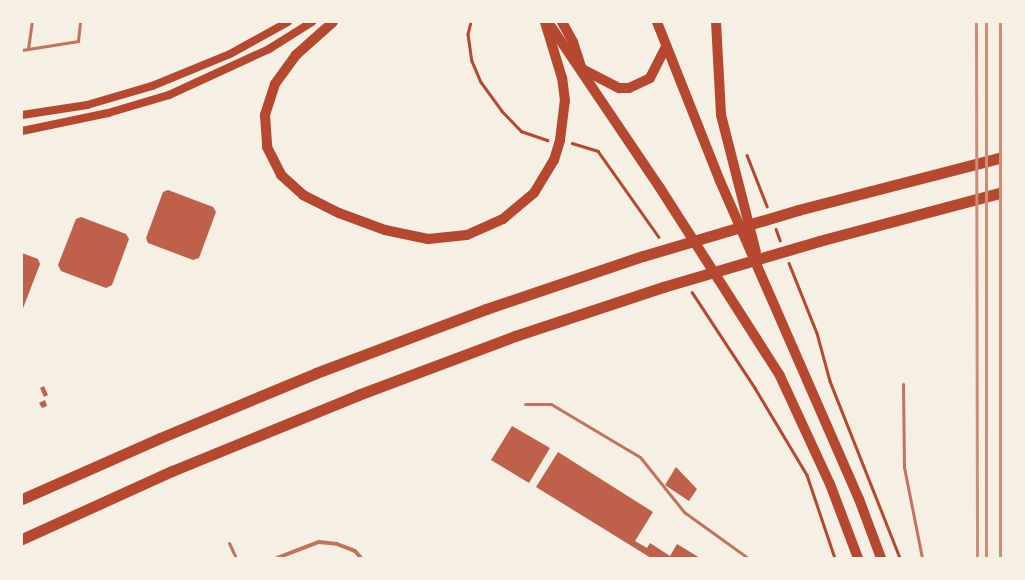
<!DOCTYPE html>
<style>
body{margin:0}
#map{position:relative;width:1025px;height:580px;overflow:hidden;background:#f6efe4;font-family:"Public Sans",sans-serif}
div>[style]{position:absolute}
.building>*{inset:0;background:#bf614a}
.path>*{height:2.5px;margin:-1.25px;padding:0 1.25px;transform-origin:1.25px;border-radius:1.25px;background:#b5482f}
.service>*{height:3px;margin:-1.5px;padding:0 1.5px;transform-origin:1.5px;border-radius:1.5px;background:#c5725c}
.minor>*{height:4px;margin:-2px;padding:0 2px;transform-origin:2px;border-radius:2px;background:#c5725c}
.secondary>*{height:8px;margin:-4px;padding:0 4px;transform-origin:4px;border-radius:4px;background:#b5482f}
.primary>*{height:10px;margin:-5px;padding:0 5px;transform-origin:5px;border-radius:5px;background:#b5482f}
.trunk>*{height:11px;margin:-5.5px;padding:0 5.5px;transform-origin:5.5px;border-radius:5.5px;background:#b5482f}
.rail>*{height:3px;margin:-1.5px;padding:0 1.5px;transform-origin:1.5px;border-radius:1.5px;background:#cf8b77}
span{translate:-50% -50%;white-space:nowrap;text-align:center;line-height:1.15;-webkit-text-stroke:4px #f6efe4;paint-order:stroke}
.frame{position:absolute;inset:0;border:23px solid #f6efe4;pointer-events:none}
</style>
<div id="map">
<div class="building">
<div style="clip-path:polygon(168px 190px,213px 207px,216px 212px,199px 258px,193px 260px,148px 243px,146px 238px,163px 192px)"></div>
<div style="clip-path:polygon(81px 217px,126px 234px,129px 239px,112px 285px,106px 288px,61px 271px,58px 265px,76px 219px)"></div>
<div style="clip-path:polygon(22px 253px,38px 259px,40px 264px,22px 311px)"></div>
<div style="clip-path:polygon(44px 386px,48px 395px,44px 397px,40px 388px)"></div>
<div style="clip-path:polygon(45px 400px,47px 406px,42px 408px,39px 403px)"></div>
<div style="clip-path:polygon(512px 426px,550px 448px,529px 483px,491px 460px)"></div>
<div style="clip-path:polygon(558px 452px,653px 512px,635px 541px,647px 548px,650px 543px,670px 556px,677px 544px,700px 558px,651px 558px,536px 487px)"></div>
<div style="clip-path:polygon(676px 467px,697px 489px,689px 501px,665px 485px)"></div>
</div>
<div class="path">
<div style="left:471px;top:22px;width:12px;rotate:104deg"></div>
<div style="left:468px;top:34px;width:27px;rotate:82deg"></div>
<div style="left:472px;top:61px;width:23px;rotate:67deg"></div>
<div style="left:481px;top:82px;width:36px;rotate:54deg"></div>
<div style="left:502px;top:111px;width:28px;rotate:46deg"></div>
<div style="left:521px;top:131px;width:28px;rotate:19deg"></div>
<div style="left:572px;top:143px;width:27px;rotate:17deg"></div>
<div style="left:598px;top:151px;width:105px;rotate:54.7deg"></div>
<div style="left:747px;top:155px;width:55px;rotate:68.6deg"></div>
<div style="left:776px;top:229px;width:12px;rotate:70deg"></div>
<div style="left:789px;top:263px;width:75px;rotate:68.2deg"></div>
<div style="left:817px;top:333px;width:50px;rotate:74.8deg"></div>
<div style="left:830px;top:381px;width:190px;rotate:68.4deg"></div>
<div style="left:692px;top:292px;width:115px;rotate:56.7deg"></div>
<div style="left:755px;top:388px;width:101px;rotate:59.1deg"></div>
<div style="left:807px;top:475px;width:88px;rotate:71.4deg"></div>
</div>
<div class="service">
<div style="left:28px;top:49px;width:27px;rotate:-82deg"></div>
<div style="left:22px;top:50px;width:57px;rotate:-9.1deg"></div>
<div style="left:78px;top:41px;width:19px;rotate:-84deg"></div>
<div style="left:903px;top:384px;width:83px;rotate:89.3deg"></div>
<div style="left:904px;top:467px;width:93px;rotate:78.8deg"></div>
<div style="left:525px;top:404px;width:26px"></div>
<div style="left:551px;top:404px;width:104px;rotate:30.8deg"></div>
<div style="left:640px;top:457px;width:70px;rotate:51.3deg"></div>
<div style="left:684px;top:512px;width:79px;rotate:35.7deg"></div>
<div style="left:229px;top:543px;width:17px;rotate:65deg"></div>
</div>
<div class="minor">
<div style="left:277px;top:558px;width:45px;rotate:-20.9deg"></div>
<div style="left:319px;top:542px;width:18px;rotate:6deg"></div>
<div style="left:337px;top:544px;width:19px;rotate:21deg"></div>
<div style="left:355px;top:551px;width:9px;rotate:49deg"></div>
</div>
<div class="secondary">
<div style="left:22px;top:115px;width:66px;rotate:-8.7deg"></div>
<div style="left:87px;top:105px;width:68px;rotate:-16.3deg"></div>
<div style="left:152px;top:86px;width:84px;rotate:-22.3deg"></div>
<div style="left:230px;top:54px;width:66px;rotate:-28.9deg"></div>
<div style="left:22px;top:131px;width:88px;rotate:-11.8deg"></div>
<div style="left:108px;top:113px;width:64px;rotate:-16.4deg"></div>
<div style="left:169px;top:95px;width:110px;rotate:-24.7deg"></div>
<div style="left:269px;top:49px;width:51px;rotate:-32.1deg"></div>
</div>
<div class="primary">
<div style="left:333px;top:22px;width:50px;rotate:138.3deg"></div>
<div style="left:296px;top:55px;width:36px;rotate:126deg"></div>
<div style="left:275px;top:84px;width:33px;rotate:108deg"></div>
<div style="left:265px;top:115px;width:32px;rotate:86deg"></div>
<div style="left:267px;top:147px;width:31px;rotate:63deg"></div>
<div style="left:281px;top:175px;width:30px;rotate:42deg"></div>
<div style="left:303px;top:195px;width:40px;rotate:26.6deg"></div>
<div style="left:339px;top:213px;width:49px;rotate:20.3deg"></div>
<div style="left:385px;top:230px;width:44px;rotate:11.8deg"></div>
<div style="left:428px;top:239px;width:39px;rotate:-6deg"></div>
<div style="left:467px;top:235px;width:39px;rotate:-24deg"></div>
<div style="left:503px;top:219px;width:40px;rotate:-40deg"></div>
<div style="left:534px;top:193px;width:39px;rotate:-59deg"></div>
<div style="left:554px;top:160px;width:21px;rotate:-73deg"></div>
<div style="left:560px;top:140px;width:39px;rotate:-83deg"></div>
<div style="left:565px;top:101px;width:23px;rotate:-97deg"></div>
<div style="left:562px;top:78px;width:59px;rotate:-106.9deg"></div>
<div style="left:562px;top:22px;width:23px;rotate:61deg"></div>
<div style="left:573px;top:42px;width:28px;rotate:72deg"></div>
<div style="left:582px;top:69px;width:42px;rotate:27.2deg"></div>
<div style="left:619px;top:88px;width:10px"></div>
<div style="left:629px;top:88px;width:23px;rotate:-25deg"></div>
<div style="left:650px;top:78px;width:36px;rotate:-63deg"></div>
<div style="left:657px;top:22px;width:171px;rotate:68.4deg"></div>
<div style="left:720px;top:181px;width:347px;rotate:66.4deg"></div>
<div style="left:859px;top:499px;width:63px;rotate:69.6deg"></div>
<div style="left:716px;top:22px;width:93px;rotate:86.9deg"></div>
<div style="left:721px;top:115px;width:141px;rotate:75.7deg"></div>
<div style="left:550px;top:25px;width:197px;rotate:56deg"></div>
<div style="left:660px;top:188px;width:223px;rotate:57.4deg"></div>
<div style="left:780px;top:376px;width:119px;rotate:65.2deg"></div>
<div style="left:830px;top:484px;width:79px;rotate:69.3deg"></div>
</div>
<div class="trunk">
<div style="left:22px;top:499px;width:151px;rotate:-23.8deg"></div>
<div style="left:160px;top:438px;width:169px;rotate:-22.6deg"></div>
<div style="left:316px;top:373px;width:182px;rotate:-20.6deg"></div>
<div style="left:486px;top:309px;width:166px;rotate:-18.7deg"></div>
<div style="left:643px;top:256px;width:162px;rotate:-16.5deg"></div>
<div style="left:798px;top:210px;width:212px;rotate:-14.5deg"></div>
<div style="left:22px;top:539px;width:165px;rotate:-24.4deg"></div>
<div style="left:172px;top:471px;width:201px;rotate:-22.2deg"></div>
<div style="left:358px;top:395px;width:168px;rotate:-20.6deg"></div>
<div style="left:515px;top:336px;width:156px;rotate:-18.3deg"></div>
<div style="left:663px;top:287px;width:163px;rotate:-16.4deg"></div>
<div style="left:819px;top:241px;width:190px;rotate:-14.9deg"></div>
</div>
<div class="rail">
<div style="left:976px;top:22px;width:536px;rotate:89.89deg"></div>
<div style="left:986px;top:22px;width:536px;rotate:90deg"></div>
<div style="left:1000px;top:558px;width:536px;rotate:-90deg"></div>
</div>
<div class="frame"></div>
</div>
